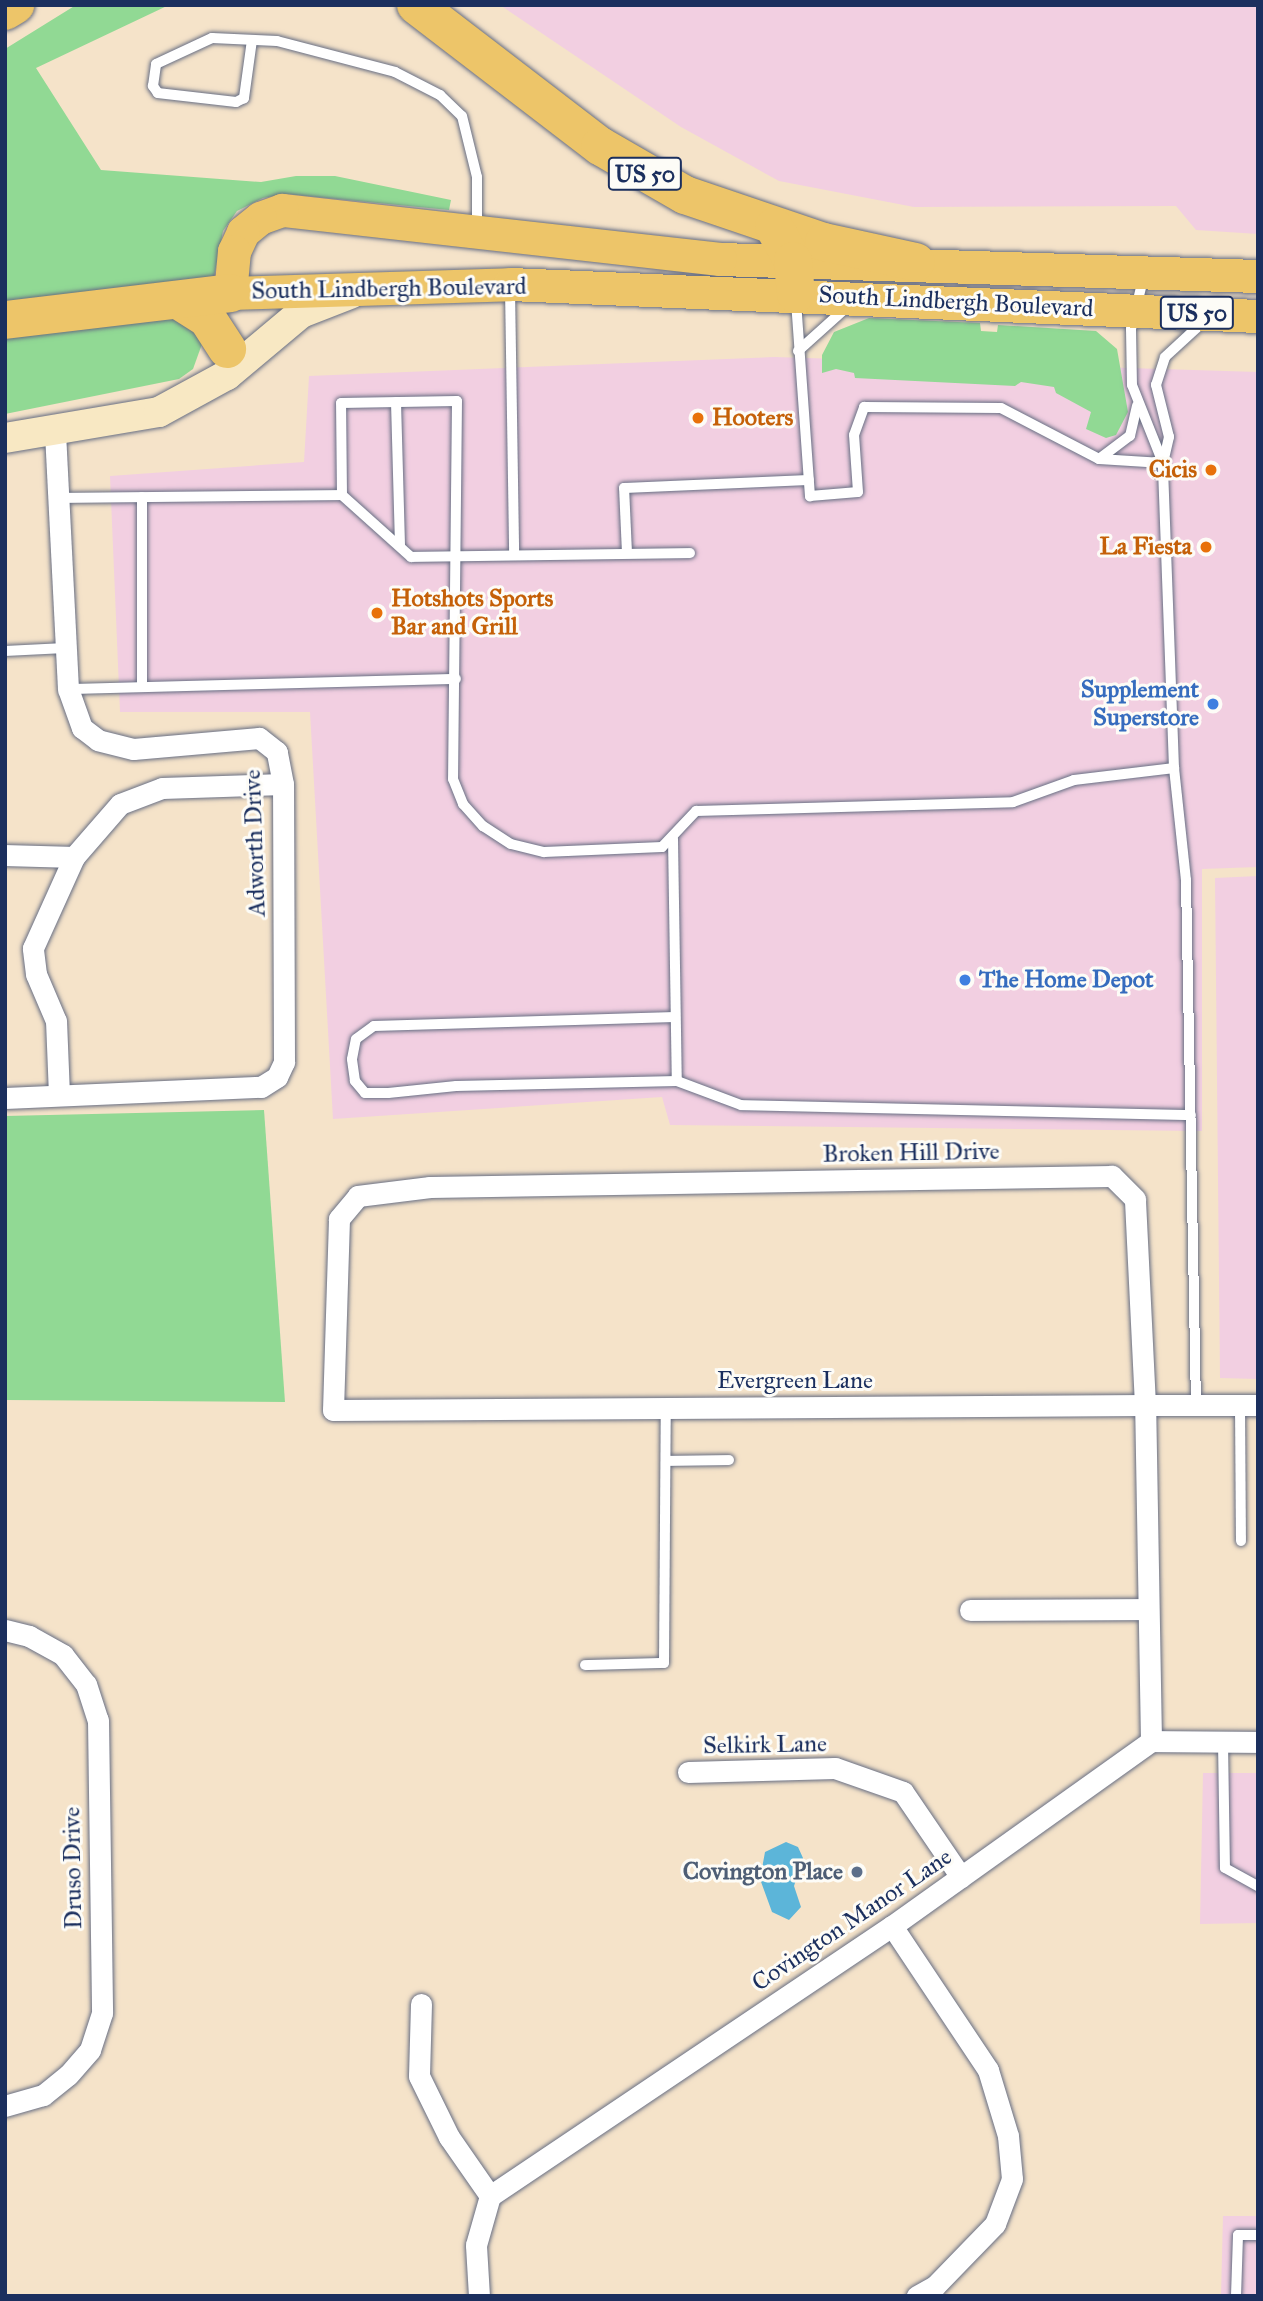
<!DOCTYPE html>
<style>
body{margin:0}
#map{position:relative;width:1263px;height:2301px;overflow:hidden;background:#f5e3c9;font-family:"IM FELL Great Primer",serif}
div>[style]{position:absolute}
.built>*{inset:0;background:#f2cfe1}
.green>*{inset:0;background:#91d994}
.water>*{inset:0;background:#5cb5d9}
.roads{filter:drop-shadow(0 0 2px #676e83) drop-shadow(0 0 2px #676e83)}
.lane>*{height:10px;margin:-5px;padding:0 5px;transform-origin:5px;border-radius:5px;background:#fff}
.street>*{height:21px;margin:-10.5px;padding:0 10.5px;transform-origin:10.5px;border-radius:10.5px;background:#fff}
.secondary>*{height:30px;margin:-15px;padding:0 15px;transform-origin:15px;border-radius:15px;background:#f8e8c3}
.primary>*{height:33px;margin:-16.5px;padding:0 16.5px;transform-origin:16.5px;border-radius:16.5px;background:#edc569}
.highway>*{height:38px;margin:-19px;padding:0 19px;transform-origin:19px;border-radius:19px;background:#edc569}
.dots>*{width:19px;height:19px;translate:-50% -50%;box-sizing:border-box;border:4px solid #fdfcf7;border-radius:50%}
span{translate:-50% -50%;white-space:nowrap;text-align:center;line-height:1.15;-webkit-text-stroke:6px #fdfcf7;paint-order:stroke}
.shield-label span{padding:2px 5px;background:#fdfcf7;border:2px solid;border-radius:5px;-webkit-text-stroke-width:0}
.shield-label{font-size:23px;color:#1b2f5e;font-weight:700}
.street-label{font-size:24px;color:#1b2f5e}
.food-label{font-size:24px;color:#c56008;font-weight:700}
.left{translate:0 -50%;text-align:left}
.right{translate:-100% -50%;text-align:right}
.shop-label{font-size:24px;color:#366cbe;font-weight:700}
.service-label{font-size:24px;color:#4e5e75;font-weight:700}
.frame{position:absolute;inset:0;border:7px solid #1b2f5e;pointer-events:none}
</style>
<div id="map">
<div class="built">
<div style="clip-path:polygon(500px 5px,1258px 5px,1258px 234px,1196px 230px,1176px 206px,914px 207px,779px 181px,681px 127px)"></div>
<div style="clip-path:polygon(774px 357px,1258px 372px,1258px 867px,1202px 869px,1202px 1131px,670px 1125px,662px 1097px,333px 1119px,310px 712px,120px 712px,110px 476px,304px 462px,309px 376px)"></div>
<div style="clip-path:polygon(1258px 876px,1258px 1379px,1220px 1378px,1215px 878px)"></div>
<div style="clip-path:polygon(1203px 1773px,1258px 1773px,1258px 1923px,1200px 1924px)"></div>
<div style="clip-path:polygon(1223px 2216px,1258px 2216px,1258px 2296px,1221px 2296px)"></div>
</div>
<div class="green">
<div style="clip-path:polygon(76px 5px,169px 5px,36px 68px,101px 170px,261px 182px,296px 176px,335px 176px,451px 200px,449px 210px,286px 194px,263px 198px,237px 211px,223px 231px,213px 282px,5px 306px,5px 49px)"></div>
<div style="clip-path:polygon(182px 318px,197px 331px,202px 344px,193px 369px,179px 379px,5px 414px,5px 337px)"></div>
<div style="clip-path:polygon(869px 318px,980px 323px,981px 331px,997px 332px,998px 325px,1096px 331px,1117px 349px,1128px 412px,1116px 435px,1106px 438px,1086px 429px,1091px 412px,1056px 393px,1054px 387px,1021px 382px,1015px 386px,855px 378px,854px 373px,836px 369px,822px 373px,822px 355px,834px 332px)"></div>
<div style="clip-path:polygon(264px 1110px,285px 1402px,5px 1400px,5px 1116px)"></div>
</div>
<div class="water">
<div style="clip-path:polygon(786px 1842px,798px 1847px,803px 1858px,794px 1886px,801px 1907px,789px 1920px,772px 1912px,760px 1879px,765px 1852px)"></div>
</div>
<div class="roads">
<div class="lane">
<div style="left:252px;top:40px;width:59px;rotate:97.9deg"></div>
<div style="left:244px;top:98px;width:9px;rotate:153deg"></div>
<div style="left:236px;top:102px;width:79px;rotate:-173.4deg"></div>
<div style="left:158px;top:93px;width:9px;rotate:-126deg"></div>
<div style="left:153px;top:86px;width:22px;rotate:-82deg"></div>
<div style="left:156px;top:64px;width:62px;rotate:-24.9deg"></div>
<div style="left:212px;top:38px;width:65px;rotate:2.6deg"></div>
<div style="left:277px;top:41px;width:122px;rotate:14.7deg"></div>
<div style="left:395px;top:72px;width:51px;rotate:27.1deg"></div>
<div style="left:440px;top:95px;width:30px;rotate:44deg"></div>
<div style="left:462px;top:116px;width:63px;rotate:76.2deg"></div>
<div style="left:477px;top:177px;width:52px;rotate:90deg"></div>
<div style="left:1144px;top:275px;width:56px;rotate:103.5deg"></div>
<div style="left:1131px;top:329px;width:56px;rotate:89deg"></div>
<div style="left:1132px;top:385px;width:84px;rotate:68.3deg"></div>
<div style="left:510px;top:289px;width:266px;rotate:89.1deg"></div>
<div style="left:796px;top:301px;width:196px;rotate:85.9deg"></div>
<div style="left:810px;top:496px;width:48px;rotate:-4.8deg"></div>
<div style="left:858px;top:492px;width:57px;rotate:-94deg"></div>
<div style="left:854px;top:435px;width:30px;rotate:-70deg"></div>
<div style="left:864px;top:407px;width:137px;rotate:0.4deg"></div>
<div style="left:1001px;top:408px;width:110px;rotate:27.5deg"></div>
<div style="left:1099px;top:459px;width:64px;rotate:3.6deg"></div>
<div style="left:798px;top:351px;width:67px;rotate:-42deg"></div>
<div style="left:396px;top:402px;width:144px;rotate:88.4deg"></div>
<div style="left:1099px;top:459px;width:39px;rotate:-37deg"></div>
<div style="left:1130px;top:436px;width:31px;rotate:-77deg"></div>
<div style="left:342px;top:495px;width:92px;rotate:-90.6deg"></div>
<div style="left:341px;top:403px;width:116px;rotate:-1deg"></div>
<div style="left:457px;top:401px;width:378px;rotate:90.6deg"></div>
<div style="left:453px;top:779px;width:27px;rotate:68deg"></div>
<div style="left:463px;top:804px;width:30px;rotate:48deg"></div>
<div style="left:483px;top:826px;width:33px;rotate:33deg"></div>
<div style="left:511px;top:844px;width:34px;rotate:14deg"></div>
<div style="left:544px;top:852px;width:118px;rotate:-2.4deg"></div>
<div style="left:662px;top:847px;width:50px;rotate:-46.6deg"></div>
<div style="left:696px;top:811px;width:317px;rotate:-1.6deg"></div>
<div style="left:1013px;top:802px;width:65px;rotate:-19.8deg"></div>
<div style="left:1074px;top:780px;width:101px;rotate:-6.8deg"></div>
<div style="left:1174px;top:768px;width:305px;rotate:-92.1deg"></div>
<div style="left:1163px;top:463px;width:27px;rotate:-77deg"></div>
<div style="left:1169px;top:437px;width:54px;rotate:-104deg"></div>
<div style="left:1156px;top:385px;width:29px;rotate:-72deg"></div>
<div style="left:1165px;top:357px;width:50px;rotate:-42.6deg"></div>
<div style="left:142px;top:497px;width:187px;rotate:90deg"></div>
<div style="left:60px;top:498px;width:282px;rotate:-0.6deg"></div>
<div style="left:342px;top:495px;width:93px;rotate:41.9deg"></div>
<div style="left:411px;top:557px;width:279px;rotate:-0.8deg"></div>
<div style="left:627px;top:553px;width:65px;rotate:-92.6deg"></div>
<div style="left:624px;top:488px;width:185px;rotate:-2.5deg"></div>
<div style="left:5px;top:651px;width:60px;rotate:-2.9deg"></div>
<div style="left:68px;top:689px;width:388px;rotate:-1.5deg"></div>
<div style="left:1174px;top:768px;width:113px;rotate:83.9deg"></div>
<div style="left:1186px;top:880px;width:525px;rotate:88.91deg"></div>
<div style="left:673px;top:839px;width:242px;rotate:89.1deg"></div>
<div style="left:677px;top:1081px;width:221px;rotate:178.7deg"></div>
<div style="left:456px;top:1086px;width:68px;rotate:174.1deg"></div>
<div style="left:388px;top:1093px;width:23px;rotate:180deg"></div>
<div style="left:365px;top:1093px;width:16px;rotate:-130deg"></div>
<div style="left:355px;top:1081px;width:22px;rotate:-98deg"></div>
<div style="left:352px;top:1059px;width:20px;rotate:-79deg"></div>
<div style="left:356px;top:1039px;width:22px;rotate:-36deg"></div>
<div style="left:374px;top:1026px;width:301px;rotate:-1.7deg"></div>
<div style="left:677px;top:1081px;width:68px;rotate:20.6deg"></div>
<div style="left:741px;top:1105px;width:450px;rotate:1.3deg"></div>
<div style="left:1240px;top:1405px;width:136px;rotate:89.6deg"></div>
<div style="left:666px;top:1461px;width:63px;rotate:-0.9deg"></div>
<div style="left:585px;top:1665px;width:79px;rotate:-1.5deg"></div>
<div style="left:664px;top:1663px;width:255px;rotate:-89.6deg"></div>
<div style="left:1223px;top:1742px;width:126px;rotate:89.1deg"></div>
<div style="left:1225px;top:1868px;width:38px;rotate:29deg"></div>
<div style="left:1236px;top:2296px;width:61px;rotate:-88.1deg"></div>
<div style="left:1238px;top:2235px;width:20px"></div>
</div>
<div class="street">
<div style="left:5px;top:855px;width:69px;rotate:1.7deg"></div>
<div style="left:59px;top:1095px;width:74px;rotate:-92.3deg"></div>
<div style="left:56px;top:1021px;width:51px;rotate:-113.1deg"></div>
<div style="left:36px;top:974px;width:26px;rotate:-97deg"></div>
<div style="left:33px;top:948px;width:100px;rotate:-65.7deg"></div>
<div style="left:74px;top:857px;width:70px;rotate:-49deg"></div>
<div style="left:120px;top:804px;width:45px;rotate:-20.9deg"></div>
<div style="left:162px;top:788px;width:121px;rotate:-1.9deg"></div>
<div style="left:5px;top:1098px;width:256px;rotate:-2.5deg"></div>
<div style="left:261px;top:1087px;width:19px;rotate:-32deg"></div>
<div style="left:277px;top:1077px;width:17px;rotate:-65deg"></div>
<div style="left:284px;top:1062px;width:278px;rotate:-90.2deg"></div>
<div style="left:283px;top:784px;width:33px;rotate:-101deg"></div>
<div style="left:277px;top:752px;width:23px;rotate:-142deg"></div>
<div style="left:259px;top:738px;width:126px;rotate:175deg"></div>
<div style="left:133px;top:749px;width:36px;rotate:-166deg"></div>
<div style="left:98px;top:740px;width:20px;rotate:-143deg"></div>
<div style="left:82px;top:728px;width:41px;rotate:-109.7deg"></div>
<div style="left:68px;top:689px;width:258px;rotate:-92.9deg"></div>
<div style="left:970px;top:1610px;width:178px;rotate:-0.3deg"></div>
<div style="left:5px;top:1630px;width:25px;rotate:14deg"></div>
<div style="left:29px;top:1636px;width:39px;rotate:29deg"></div>
<div style="left:63px;top:1655px;width:37px;rotate:52deg"></div>
<div style="left:86px;top:1684px;width:38px;rotate:72deg"></div>
<div style="left:98px;top:1720px;width:293px;rotate:89.2deg"></div>
<div style="left:102px;top:2013px;width:39px;rotate:108deg"></div>
<div style="left:90px;top:2050px;width:33px;rotate:131deg"></div>
<div style="left:68px;top:2075px;width:32px;rotate:141deg"></div>
<div style="left:43px;top:2095px;width:40px;rotate:164deg"></div>
<div style="left:1151px;top:1741px;width:336px;rotate:-91deg"></div>
<div style="left:1145px;top:1405px;width:206px;rotate:-92.8deg"></div>
<div style="left:1135px;top:1199px;width:33px;rotate:-135deg"></div>
<div style="left:1112px;top:1176px;width:682px;rotate:179.08deg"></div>
<div style="left:430px;top:1187px;width:73px;rotate:172.9deg"></div>
<div style="left:358px;top:1196px;width:30px;rotate:130deg"></div>
<div style="left:339px;top:1219px;width:191px;rotate:91.8deg"></div>
<div style="left:333px;top:1410px;width:812px;rotate:-0.35deg"></div>
<div style="left:1145px;top:1405px;width:113px"></div>
<div style="left:688px;top:1772px;width:147px;rotate:-1.6deg"></div>
<div style="left:835px;top:1768px;width:72px;rotate:19.4deg"></div>
<div style="left:903px;top:1792px;width:103px;rotate:55.7deg"></div>
<div style="left:892px;top:1926px;width:173px;rotate:56.3deg"></div>
<div style="left:988px;top:2070px;width:69px;rotate:73.1deg"></div>
<div style="left:1008px;top:2136px;width:43px;rotate:84.7deg"></div>
<div style="left:1012px;top:2179px;width:48px;rotate:110.7deg"></div>
<div style="left:995px;top:2224px;width:86px;rotate:134.1deg"></div>
<div style="left:935px;top:2286px;width:21px;rotate:151deg"></div>
<div style="left:421px;top:2004px;width:72px;rotate:91.6deg"></div>
<div style="left:419px;top:2076px;width:68px;rotate:63.8deg"></div>
<div style="left:449px;top:2137px;width:72px;rotate:55.2deg"></div>
<div style="left:490px;top:2196px;width:484px;rotate:-33.9deg"></div>
<div style="left:892px;top:1926px;width:318px;rotate:-35.5deg"></div>
<div style="left:1151px;top:1741px;width:107px;rotate:0.5deg"></div>
<div style="left:479px;top:2296px;width:51px;rotate:-93.4deg"></div>
<div style="left:476px;top:2245px;width:51px;rotate:-74.1deg"></div>
</div>
<div class="secondary">
<div style="left:5px;top:438px;width:156px;rotate:-9.6deg"></div>
<div style="left:159px;top:412px;width:77px;rotate:-28.6deg"></div>
<div style="left:227px;top:375px;width:97px;rotate:-40deg"></div>
<div style="left:301px;top:313px;width:53px;rotate:-21.2deg"></div>
</div>
<div class="primary">
<div style="left:1258px;top:276px;width:538px;rotate:-178.19deg"></div>
<div style="left:720px;top:259px;width:441px;rotate:-173.6deg"></div>
<div style="left:282px;top:210px;width:23px;rotate:160deg"></div>
<div style="left:260px;top:218px;width:22px;rotate:141deg"></div>
<div style="left:243px;top:232px;width:21px;rotate:115deg"></div>
<div style="left:234px;top:251px;width:42px;rotate:95.4deg"></div>
<div style="left:230px;top:293px;width:280px;rotate:-1.8deg"></div>
<div style="left:510px;top:284px;width:749px;rotate:2.45deg"></div>
</div>
<div class="highway">
<div style="left:416px;top:5px;width:232px;rotate:37.5deg"></div>
<div style="left:600px;top:146px;width:98px;rotate:30deg"></div>
<div style="left:685px;top:195px;width:147px;rotate:18.7deg"></div>
<div style="left:824px;top:242px;width:94px;rotate:12.3deg"></div>
<div style="left:5px;top:11px;width:12px;rotate:-31deg"></div>
<div style="left:774px;top:227px;width:39px;rotate:61deg"></div>
<div style="left:793px;top:261px;width:33px;rotate:85deg"></div>
<div style="left:178px;top:300px;width:34px;rotate:32deg"></div>
<div style="left:207px;top:318px;width:37px;rotate:57deg"></div>
<div style="left:5px;top:320px;width:227px;rotate:-6.8deg"></div>
</div>
</div>
<div class="dots">
<div style="left:698px;top:418px;background:#e8710a"></div>
<div style="left:1211px;top:470px;background:#e8710a"></div>
<div style="left:1206px;top:547px;background:#e8710a"></div>
<div style="left:377px;top:613px;background:#e8710a"></div>
<div style="left:1213px;top:704px;background:#3f7fe0"></div>
<div style="left:965px;top:980px;background:#3f7fe0"></div>
<div style="left:857px;top:1872px;background:#5c6f8a"></div>
</div>
<div class="shield-label">
<span style="left:645px;top:174px">US 50</span>
<span style="left:1197px;top:313px">US 50</span>
</div>
<div class="street-label">
<span style="left:389px;top:289px;rotate:-1deg">South Lindbergh Boulevard</span>
<span style="left:956px;top:302px;rotate:3deg">South Lindbergh Boulevard</span>
<span style="left:255px;top:843px;rotate:-92deg">Adworth Drive</span>
<span style="left:911px;top:1153px;rotate:-1deg">Broken Hill Drive</span>
<span style="left:795px;top:1381px">Evergreen Lane</span>
<span style="left:765px;top:1745px;rotate:-1deg">Selkirk Lane</span>
<span style="left:73px;top:1868px;rotate:-91deg">Druso Drive</span>
<span style="left:852px;top:1920px;rotate:-34deg">Covington Manor Lane</span>
</div>
<div class="food-label">
<span class="left" style="left:712px;top:418px">Hooters</span>
<span class="right" style="left:1197px;top:470px">Cicis</span>
<span class="right" style="left:1192px;top:547px">La Fiesta</span>
<span class="left" style="left:391px;top:613px">Hotshots Sports<br>Bar and Grill</span>
</div>
<div class="shop-label">
<span class="right" style="left:1199px;top:704px">Supplement<br>Superstore</span>
<span class="left" style="left:979px;top:980px">The Home Depot</span>
</div>
<div class="service-label">
<span class="right" style="left:843px;top:1872px">Covington Place</span>
</div>
<div class="frame"></div>
</div>
